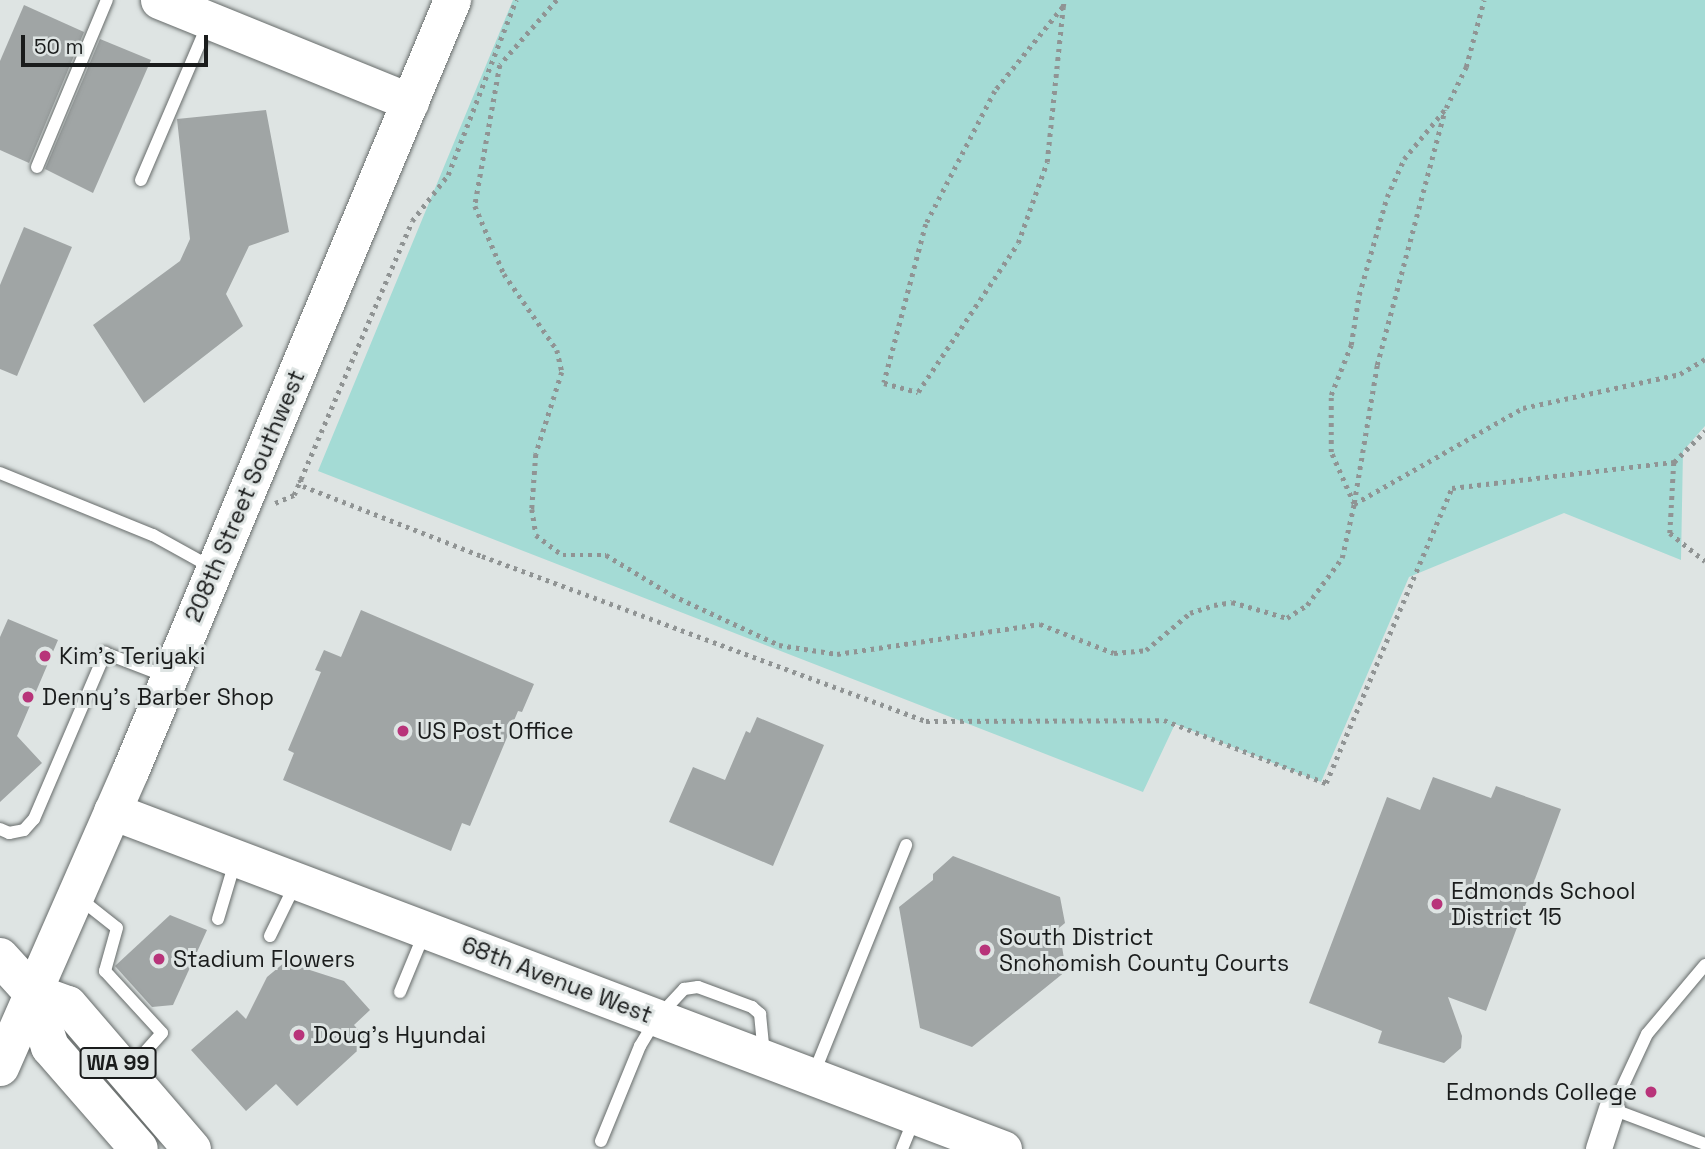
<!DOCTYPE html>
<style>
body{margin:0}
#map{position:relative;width:1705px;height:1149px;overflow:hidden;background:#dee4e3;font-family:"Space Grotesk",sans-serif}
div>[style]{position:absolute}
.green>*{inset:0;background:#a4dbd5}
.building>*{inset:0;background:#a0a5a5}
.path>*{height:4.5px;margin-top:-2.25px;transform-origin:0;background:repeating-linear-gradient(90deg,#909494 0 3.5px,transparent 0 8.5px)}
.roads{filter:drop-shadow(0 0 2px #676c6b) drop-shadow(0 0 2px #676c6b)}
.lane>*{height:12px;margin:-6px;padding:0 6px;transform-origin:6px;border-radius:6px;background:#fff}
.street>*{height:26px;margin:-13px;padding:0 13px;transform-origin:13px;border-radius:13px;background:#fff}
.secondary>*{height:37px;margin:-18.5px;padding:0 18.5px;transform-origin:18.5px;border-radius:18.5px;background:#fff}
.highway>*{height:38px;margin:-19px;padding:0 19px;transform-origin:19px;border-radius:19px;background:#fff}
.dots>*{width:19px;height:19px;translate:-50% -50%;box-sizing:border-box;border:4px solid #dee4e3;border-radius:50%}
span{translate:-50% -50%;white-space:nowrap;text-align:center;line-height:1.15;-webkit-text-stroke:6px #dee4e3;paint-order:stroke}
.shield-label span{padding:2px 5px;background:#dee4e3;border:2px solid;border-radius:5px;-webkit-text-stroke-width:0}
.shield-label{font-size:21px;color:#1a1c1c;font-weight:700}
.street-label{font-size:23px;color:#1a1c1c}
.poi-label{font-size:23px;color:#1a1c1c}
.left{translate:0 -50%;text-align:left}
.right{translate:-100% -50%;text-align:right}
.scale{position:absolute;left:21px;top:35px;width:187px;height:32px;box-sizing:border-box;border:4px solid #1a1c1c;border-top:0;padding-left:9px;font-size:21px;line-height:24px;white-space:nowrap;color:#1a1c1c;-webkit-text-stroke:5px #dee4e3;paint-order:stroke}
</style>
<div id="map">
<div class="green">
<div style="clip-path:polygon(513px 0,1705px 0,1705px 426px,1683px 451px,1681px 560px,1564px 513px,1409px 577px,1321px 782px,1175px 724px,1143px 792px,318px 471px)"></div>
</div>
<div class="building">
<div style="clip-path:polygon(24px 5px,84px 32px,29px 163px,0 150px,0 61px)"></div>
<div style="clip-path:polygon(100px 39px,151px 60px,93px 193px,45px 169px)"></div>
<div style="clip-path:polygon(266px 110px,289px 232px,249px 246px,226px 294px,243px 326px,144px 403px,93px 325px,180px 261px,190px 239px,177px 119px)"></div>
<div style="clip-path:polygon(24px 227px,72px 247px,17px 376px,0 369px,0 285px)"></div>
<div style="clip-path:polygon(361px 610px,534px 684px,522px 712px,518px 711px,470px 826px,462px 823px,451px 851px,283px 780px,294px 753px,288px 750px,321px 672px,315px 670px,324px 650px,341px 657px)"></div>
<div style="clip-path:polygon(8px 619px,58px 640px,17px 736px,42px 763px,0 802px,0 637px)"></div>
<div style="clip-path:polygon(757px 717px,824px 745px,773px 866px,669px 822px,693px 767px,725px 780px,746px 731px,750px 733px)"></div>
<div style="clip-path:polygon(1433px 777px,1491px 798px,1496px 786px,1561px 809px,1486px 1011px,1448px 997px,1462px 1036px,1461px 1048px,1444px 1063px,1378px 1043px,1382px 1031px,1309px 1003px,1387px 797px,1420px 810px)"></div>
<div style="clip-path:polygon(953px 856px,1060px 897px,1065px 923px,1059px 928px,1066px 971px,972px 1047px,920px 1028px,899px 907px,933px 880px,933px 874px)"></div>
<div style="clip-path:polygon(170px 915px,207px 930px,173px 1005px,152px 1007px,115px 966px)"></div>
<div style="clip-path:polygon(285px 962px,344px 981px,370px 1010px,354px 1025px,368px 1041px,297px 1106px,276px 1084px,246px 1111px,191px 1050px,237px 1010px,246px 1019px,267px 977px)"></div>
</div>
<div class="path">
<div style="left:557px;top:0;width:86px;rotate:131.2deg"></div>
<div style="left:500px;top:65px;width:143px;rotate:100.1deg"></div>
<div style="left:475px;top:206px;width:74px;rotate:66.9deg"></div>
<div style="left:504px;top:274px;width:93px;rotate:55.1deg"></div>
<div style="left:557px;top:350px;width:23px;rotate:77deg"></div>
<div style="left:562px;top:372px;width:86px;rotate:107.6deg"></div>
<div style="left:536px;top:454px;width:55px;rotate:94.2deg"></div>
<div style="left:532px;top:509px;width:26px;rotate:81deg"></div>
<div style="left:536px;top:535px;width:34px;rotate:37deg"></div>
<div style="left:563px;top:555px;width:43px"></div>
<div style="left:606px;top:555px;width:77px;rotate:31.2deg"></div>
<div style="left:672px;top:595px;width:118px;rotate:25deg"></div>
<div style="left:779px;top:645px;width:59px;rotate:8.8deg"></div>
<div style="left:837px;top:654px;width:205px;rotate:-8.4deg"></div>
<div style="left:1040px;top:624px;width:79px;rotate:21.4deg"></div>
<div style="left:1114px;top:653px;width:32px;rotate:-5deg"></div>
<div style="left:1146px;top:650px;width:57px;rotate:-40.1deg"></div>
<div style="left:1190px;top:613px;width:25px;rotate:-18deg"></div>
<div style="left:1214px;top:605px;width:18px;rotate:-9deg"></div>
<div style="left:1232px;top:602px;width:57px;rotate:16.2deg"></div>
<div style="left:1287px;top:618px;width:24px;rotate:-33deg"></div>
<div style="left:1307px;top:605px;width:59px;rotate:-53.3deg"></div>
<div style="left:1342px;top:558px;width:55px;rotate:-77.5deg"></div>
<div style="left:1354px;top:504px;width:57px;rotate:-113.9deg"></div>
<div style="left:1331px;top:452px;width:57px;rotate:-90deg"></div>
<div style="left:1331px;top:395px;width:54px;rotate:-68.2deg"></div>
<div style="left:1351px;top:345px;width:51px;rotate:-80.9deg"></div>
<div style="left:1359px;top:295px;width:102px;rotate:-74.1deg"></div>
<div style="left:1387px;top:197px;width:42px;rotate:-65.9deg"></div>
<div style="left:1404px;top:159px;width:66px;rotate:-50.5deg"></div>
<div style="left:1446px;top:108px;width:46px;rotate:-64deg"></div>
<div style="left:1466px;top:67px;width:69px;rotate:-75deg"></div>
<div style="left:1063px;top:7px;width:108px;rotate:129deg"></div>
<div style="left:995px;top:91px;width:150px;rotate:117.4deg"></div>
<div style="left:926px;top:224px;width:164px;rotate:104.8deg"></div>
<div style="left:884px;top:383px;width:35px;rotate:15deg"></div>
<div style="left:918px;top:392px;width:179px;rotate:-56.1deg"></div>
<div style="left:1018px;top:243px;width:86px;rotate:-70.3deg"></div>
<div style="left:1047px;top:162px;width:156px;rotate:-84.1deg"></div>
<div style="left:1063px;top:7px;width:7px;rotate:-82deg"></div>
<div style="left:1674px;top:462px;width:71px;rotate:93.2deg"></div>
<div style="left:1670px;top:533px;width:45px;rotate:38.7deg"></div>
<div style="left:300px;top:479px;width:8px;rotate:67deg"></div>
<div style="left:303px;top:486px;width:192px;rotate:21.4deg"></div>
<div style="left:482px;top:556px;width:474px;rotate:20.4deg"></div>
<div style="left:926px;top:721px;width:238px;rotate:-0.2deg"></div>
<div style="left:1164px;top:720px;width:174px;rotate:21.3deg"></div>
<div style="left:1326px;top:783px;width:321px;rotate:-66.9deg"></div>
<div style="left:1452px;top:488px;width:224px;rotate:-6.7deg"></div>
<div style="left:1674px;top:462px;width:44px;rotate:-45deg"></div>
<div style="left:275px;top:503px;width:21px;rotate:-23deg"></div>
<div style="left:294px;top:495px;width:298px;rotate:-66.7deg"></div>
<div style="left:412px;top:221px;width:58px;rotate:-52deg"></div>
<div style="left:448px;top:175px;width:188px;rotate:-68.8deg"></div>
<div style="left:1354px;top:503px;width:140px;rotate:-80.5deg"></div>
<div style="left:1377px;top:365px;width:264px;rotate:-75.1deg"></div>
<div style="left:1354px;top:504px;width:194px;rotate:-29.6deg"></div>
<div style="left:1523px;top:408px;width:161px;rotate:-12.2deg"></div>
<div style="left:1680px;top:374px;width:29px;rotate:-31deg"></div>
</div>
<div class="roads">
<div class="lane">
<div style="left:37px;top:167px;width:181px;rotate:-67.3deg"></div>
<div style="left:141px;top:180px;width:170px;rotate:-66.8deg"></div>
<div style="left:0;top:473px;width:165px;rotate:22.1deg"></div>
<div style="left:153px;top:535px;width:66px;rotate:28.9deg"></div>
<div style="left:0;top:829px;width:10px;rotate:24deg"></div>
<div style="left:9px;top:833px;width:15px;rotate:-11deg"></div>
<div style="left:24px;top:830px;width:15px;rotate:-48deg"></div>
<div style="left:34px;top:819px;width:181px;rotate:-66.8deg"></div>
<div style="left:105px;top:653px;width:64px;rotate:21deg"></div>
<div style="left:79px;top:898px;width:48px;rotate:38.3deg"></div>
<div style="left:117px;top:928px;width:45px;rotate:105.6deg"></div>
<div style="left:105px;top:971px;width:84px;rotate:47.4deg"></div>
<div style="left:162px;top:1033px;width:50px;rotate:131.7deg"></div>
<div style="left:218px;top:919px;width:59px;rotate:-73.4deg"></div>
<div style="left:270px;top:936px;width:57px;rotate:-63.9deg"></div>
<div style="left:1705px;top:965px;width:90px;rotate:130deg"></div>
<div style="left:1647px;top:1034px;width:83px;rotate:115deg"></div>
<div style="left:1612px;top:1109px;width:99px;rotate:20.6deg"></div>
<div style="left:400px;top:992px;width:63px;rotate:-67.5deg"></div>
<div style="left:814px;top:1073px;width:246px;rotate:-68deg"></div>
<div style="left:601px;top:1141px;width:103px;rotate:-67.7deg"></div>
<div style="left:640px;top:1046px;width:33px;rotate:-59deg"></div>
<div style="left:657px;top:1018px;width:40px;rotate:-47deg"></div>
<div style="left:684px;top:989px;width:14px;rotate:-8deg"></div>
<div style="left:698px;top:987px;width:58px;rotate:20.3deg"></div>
<div style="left:752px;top:1007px;width:11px;rotate:41deg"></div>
<div style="left:760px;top:1014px;width:41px;rotate:84.4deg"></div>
<div style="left:902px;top:1149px;width:31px;rotate:-68deg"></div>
</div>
<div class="street">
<div style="left:1599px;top:1149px;width:42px;rotate:-72deg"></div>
</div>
<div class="secondary">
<div style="left:159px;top:0;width:271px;rotate:22.1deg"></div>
<div style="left:112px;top:811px;width:953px;rotate:20.77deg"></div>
<div style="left:0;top:1067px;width:323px;rotate:-66.3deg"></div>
<div style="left:130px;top:771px;width:836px;rotate:-67.33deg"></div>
</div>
<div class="highway">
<div style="left:0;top:957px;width:47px;rotate:47.6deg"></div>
<div style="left:32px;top:992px;width:58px;rotate:71.9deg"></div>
<div style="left:50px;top:1047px;width:135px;rotate:48.9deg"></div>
<div style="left:32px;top:992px;width:38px;rotate:20deg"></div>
<div style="left:68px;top:1005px;width:190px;rotate:49.3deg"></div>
</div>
</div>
<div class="dots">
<div style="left:45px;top:656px;background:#b8347a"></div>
<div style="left:28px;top:697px;background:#b8347a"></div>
<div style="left:403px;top:731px;background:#b8347a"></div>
<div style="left:1437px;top:904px;background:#b8347a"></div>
<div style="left:985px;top:950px;background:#b8347a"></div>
<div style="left:159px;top:959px;background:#b8347a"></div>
<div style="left:299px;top:1035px;background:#b8347a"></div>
<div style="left:1651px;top:1092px;background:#b8347a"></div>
</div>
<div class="shield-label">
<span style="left:118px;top:1063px">WA 99</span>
</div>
<div class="street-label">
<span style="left:245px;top:496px;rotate:-67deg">208th Street Southwest</span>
<span style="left:557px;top:980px;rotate:21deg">68th Avenue West</span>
</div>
<div class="poi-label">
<span class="left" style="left:59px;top:656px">Kim's Teriyaki</span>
<span class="left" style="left:42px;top:697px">Denny's Barber Shop</span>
<span class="left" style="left:417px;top:731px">US Post Office</span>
<span class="left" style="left:1451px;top:904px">Edmonds School<br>District 15</span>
<span class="left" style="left:999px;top:950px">South District<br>Snohomish County Courts</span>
<span class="left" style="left:173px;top:959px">Stadium Flowers</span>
<span class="left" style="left:313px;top:1035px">Doug's Hyundai</span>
<span class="right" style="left:1637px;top:1092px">Edmonds College</span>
</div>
<div class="scale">50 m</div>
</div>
